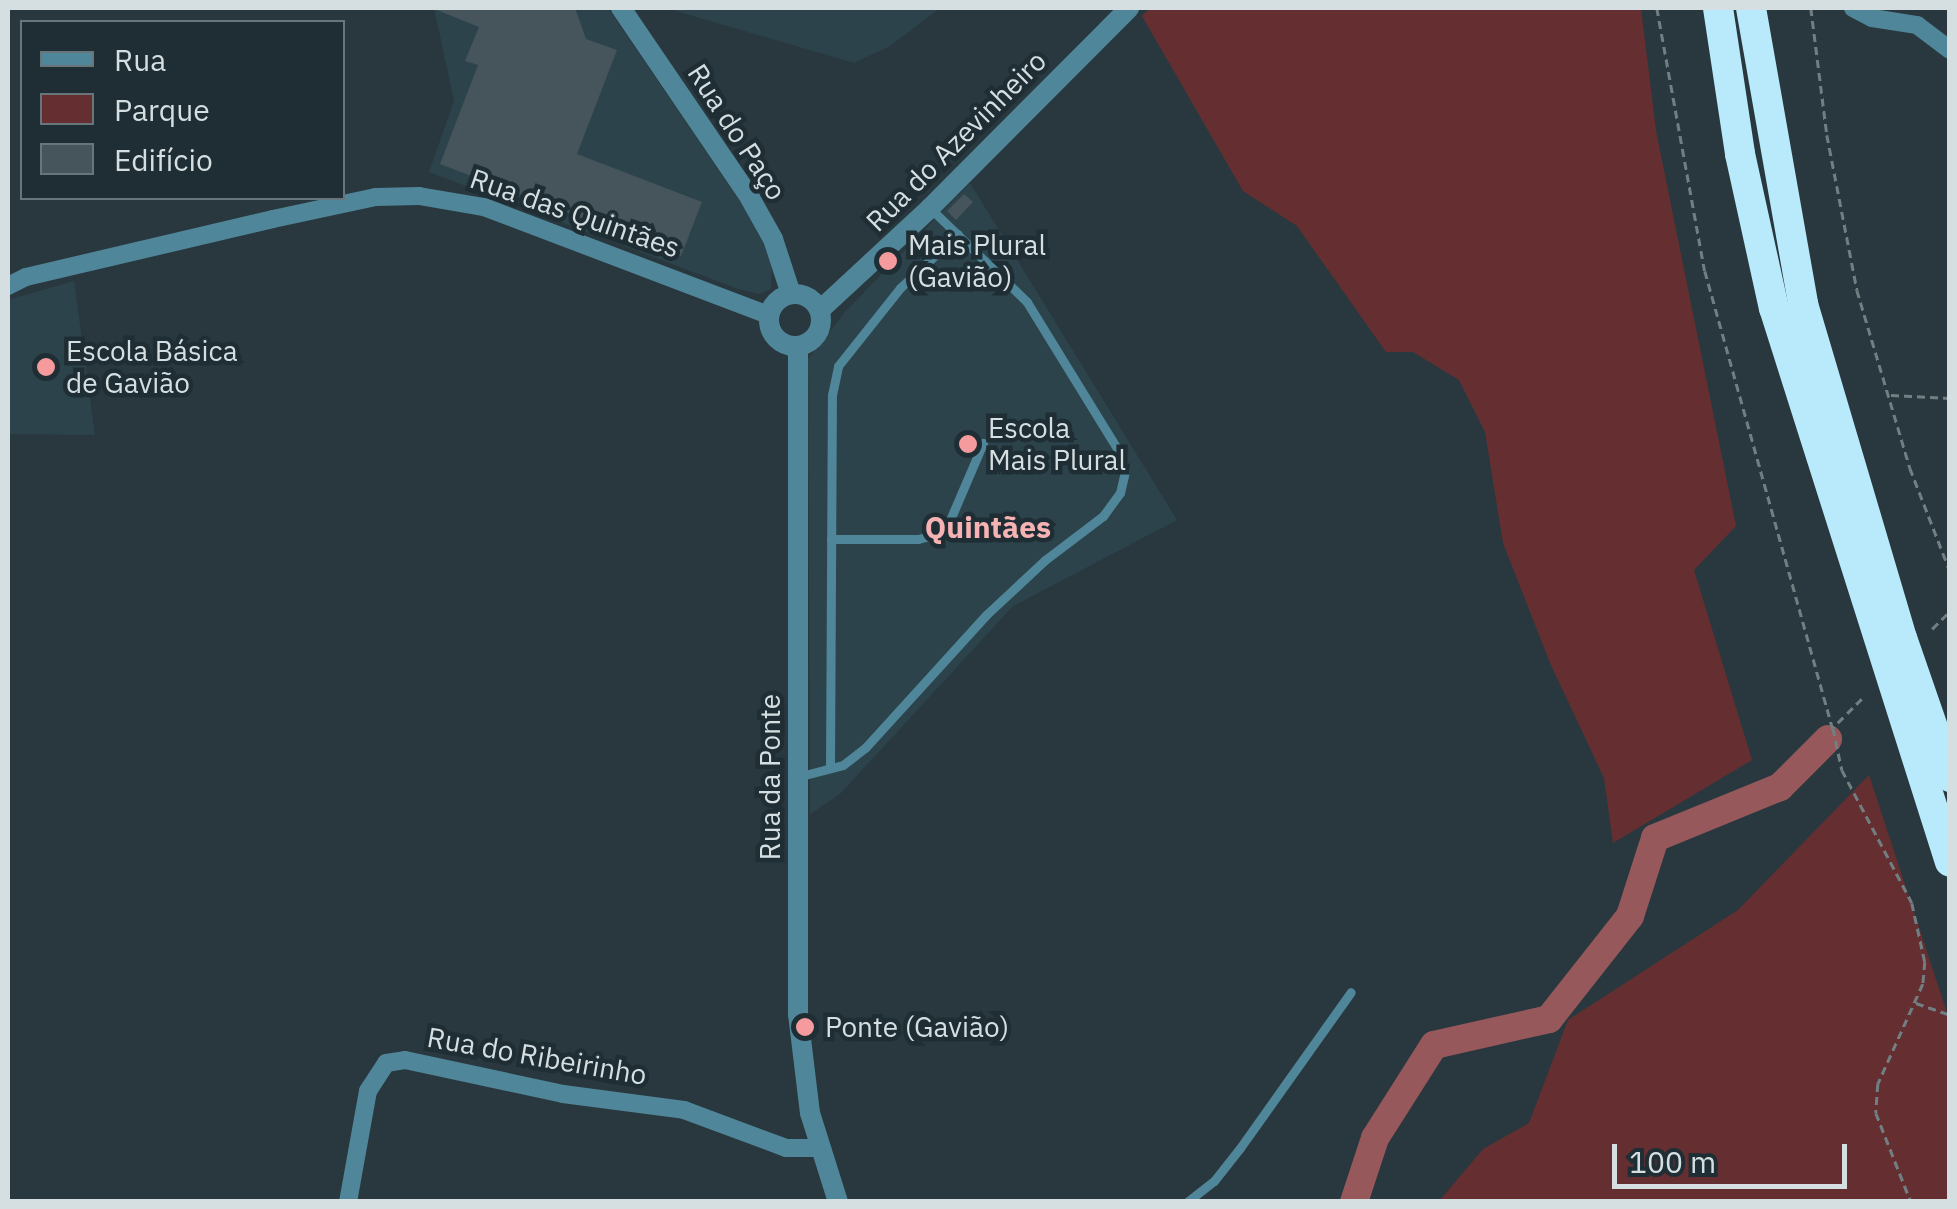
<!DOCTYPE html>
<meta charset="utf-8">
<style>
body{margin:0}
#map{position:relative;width:1957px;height:1209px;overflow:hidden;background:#29383e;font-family:"IBM Plex Sans",sans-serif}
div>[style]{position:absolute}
.built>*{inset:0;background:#2c434b}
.green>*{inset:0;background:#652f32}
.river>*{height:28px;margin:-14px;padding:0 14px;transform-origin:14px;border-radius:14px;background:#96585b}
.building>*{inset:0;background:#45555b}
.path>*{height:2.5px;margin-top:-1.25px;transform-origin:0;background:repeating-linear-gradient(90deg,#717e82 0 8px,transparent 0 13px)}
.service>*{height:9px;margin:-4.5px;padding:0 4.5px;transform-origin:4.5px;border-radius:4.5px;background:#508699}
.minor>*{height:18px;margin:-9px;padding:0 9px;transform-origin:9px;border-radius:9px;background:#508699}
.tertiary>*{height:20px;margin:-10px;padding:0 10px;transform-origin:10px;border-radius:10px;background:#508699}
.tertiary>.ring{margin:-10px;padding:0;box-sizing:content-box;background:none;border:20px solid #508699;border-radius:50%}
.motorway>*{height:30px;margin:-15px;padding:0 15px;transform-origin:15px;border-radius:15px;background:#b8eafc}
.dots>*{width:28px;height:28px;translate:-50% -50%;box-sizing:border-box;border:5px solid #1f2e34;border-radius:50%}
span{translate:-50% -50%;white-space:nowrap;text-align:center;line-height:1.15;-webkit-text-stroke:9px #1f2e34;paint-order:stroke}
.street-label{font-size:28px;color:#d5dfe2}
.poi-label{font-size:28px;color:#d5dfe2}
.left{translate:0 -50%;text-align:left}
.neighbourhood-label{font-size:30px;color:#f7b3b4;font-weight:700}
.frame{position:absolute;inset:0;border:10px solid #d5dfe2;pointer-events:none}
.legend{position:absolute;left:20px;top:20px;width:325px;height:180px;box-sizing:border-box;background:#1f2e34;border:2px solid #68757a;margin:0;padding:12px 18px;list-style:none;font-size:30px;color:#d5dfe2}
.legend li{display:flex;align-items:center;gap:20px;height:50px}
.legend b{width:50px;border:2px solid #68757a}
.scale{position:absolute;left:1612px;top:1144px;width:235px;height:45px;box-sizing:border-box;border:5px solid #d5dfe2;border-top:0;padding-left:12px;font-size:30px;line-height:35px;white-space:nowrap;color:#d5dfe2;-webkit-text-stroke:8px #1f2e34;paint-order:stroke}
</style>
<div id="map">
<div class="built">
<div style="clip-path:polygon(434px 8px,608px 8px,762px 234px,772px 262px,771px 289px,759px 294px,738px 289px,429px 172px,454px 101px)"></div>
<div style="clip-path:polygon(666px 8px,940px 8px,890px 46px,854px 63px)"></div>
<div style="clip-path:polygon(970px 183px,1177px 520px,1013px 606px,840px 794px,810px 814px,808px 359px,845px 312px)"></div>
<div style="clip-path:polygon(74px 281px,95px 435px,8px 434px,8px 300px)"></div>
</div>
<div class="green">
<div style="clip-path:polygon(1150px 8px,1641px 8px,1656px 131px,1736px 526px,1694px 570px,1752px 760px,1613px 843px,1604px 778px,1550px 663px,1503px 543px,1485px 432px,1459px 380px,1413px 352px,1386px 352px,1297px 226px,1243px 191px,1142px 16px)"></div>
<div style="clip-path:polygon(1869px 775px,1949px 1019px,1949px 1201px,1439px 1201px,1483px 1149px,1529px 1123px,1568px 1020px,1738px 910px)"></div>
</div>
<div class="river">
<div style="left:1354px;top:1202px;width:67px;rotate:-71.8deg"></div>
<div style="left:1375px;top:1138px;width:110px;rotate:-57.6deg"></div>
<div style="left:1434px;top:1045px;width:118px;rotate:-12.7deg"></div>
<div style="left:1549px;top:1019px;width:131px;rotate:-51.8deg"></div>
<div style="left:1630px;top:916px;width:82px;rotate:-72.2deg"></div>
<div style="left:1655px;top:838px;width:135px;rotate:-22.2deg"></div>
<div style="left:1780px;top:787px;width:68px;rotate:-45deg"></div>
</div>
<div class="building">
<div style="clip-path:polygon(432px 8px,575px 8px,586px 39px,617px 50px,577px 154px,702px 202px,681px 256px,440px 164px,478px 65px,465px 61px,479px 27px)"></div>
<div style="clip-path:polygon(964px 194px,973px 202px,956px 220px,947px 211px)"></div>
</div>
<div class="path">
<div style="left:1657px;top:8px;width:267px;rotate:79.7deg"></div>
<div style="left:1705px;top:271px;width:475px;rotate:74.4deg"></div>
<div style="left:1811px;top:8px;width:128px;rotate:82.8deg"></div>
<div style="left:1827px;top:135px;width:158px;rotate:79deg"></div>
<div style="left:1857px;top:290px;width:186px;rotate:73.4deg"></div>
<div style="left:1910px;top:468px;width:110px;rotate:68.8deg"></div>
<div style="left:1891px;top:395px;width:59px;rotate:2.9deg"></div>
<div style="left:1932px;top:629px;width:25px;rotate:-45deg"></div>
<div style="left:1862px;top:699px;width:41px;rotate:135deg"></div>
<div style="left:1833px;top:728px;width:43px;rotate:77.9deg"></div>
<div style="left:1842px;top:770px;width:150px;rotate:62.2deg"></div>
<div style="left:1912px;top:903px;width:60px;rotate:77.6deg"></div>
<div style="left:1925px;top:962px;width:22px;rotate:95deg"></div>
<div style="left:1923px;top:984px;width:110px;rotate:114.2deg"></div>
<div style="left:1878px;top:1084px;width:29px;rotate:94deg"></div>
<div style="left:1876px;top:1113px;width:96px;rotate:68.5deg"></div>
<div style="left:1916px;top:1003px;width:36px;rotate:19deg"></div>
</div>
<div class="service">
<div style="left:831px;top:539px;width:87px"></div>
<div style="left:918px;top:539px;width:20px;rotate:-15deg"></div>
<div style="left:937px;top:534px;width:19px;rotate:-47deg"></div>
<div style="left:950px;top:520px;width:84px;rotate:-66.8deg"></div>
<div style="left:830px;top:768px;width:373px;rotate:-89.7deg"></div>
<div style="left:832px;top:395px;width:30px;rotate:-78deg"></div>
<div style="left:838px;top:366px;width:100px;rotate:-51.5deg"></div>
<div style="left:900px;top:288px;width:79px;rotate:-43deg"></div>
<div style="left:801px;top:776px;width:43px;rotate:-14.7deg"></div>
<div style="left:843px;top:765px;width:28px;rotate:-38deg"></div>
<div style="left:865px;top:748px;width:180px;rotate:-47.7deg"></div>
<div style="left:986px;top:615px;width:81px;rotate:-43deg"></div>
<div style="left:1045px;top:560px;width:73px;rotate:-37.2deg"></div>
<div style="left:1103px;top:516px;width:29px;rotate:-54deg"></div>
<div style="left:1120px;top:493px;width:23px;rotate:-77deg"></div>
<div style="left:1125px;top:471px;width:22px;rotate:-108deg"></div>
<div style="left:1118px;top:450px;width:174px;rotate:-121.6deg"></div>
<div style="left:1027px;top:302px;width:132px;rotate:-135.9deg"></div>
<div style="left:1187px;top:1202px;width:34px;rotate:-38deg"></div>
<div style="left:1214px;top:1181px;width:42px;rotate:-51.8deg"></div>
<div style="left:1240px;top:1148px;width:191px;rotate:-54.6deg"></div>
</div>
<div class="minor">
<div style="left:1853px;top:8px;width:21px;rotate:28deg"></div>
<div style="left:1872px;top:18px;width:46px;rotate:8.8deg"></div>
<div style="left:1917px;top:25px;width:41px;rotate:37.1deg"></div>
<div style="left:8px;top:286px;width:20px;rotate:-27deg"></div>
<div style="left:26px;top:277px;width:254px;rotate:-13.2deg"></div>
<div style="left:273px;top:219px;width:105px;rotate:-12.1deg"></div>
<div style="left:376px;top:197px;width:43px;rotate:-1.3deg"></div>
<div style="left:419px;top:196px;width:66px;rotate:9.6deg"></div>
<div style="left:484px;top:207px;width:305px;rotate:20.8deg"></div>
<div style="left:348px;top:1202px;width:113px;rotate:-79.8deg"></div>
<div style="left:368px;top:1091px;width:33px;rotate:-57deg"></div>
<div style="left:386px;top:1063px;width:19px;rotate:-9deg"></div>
<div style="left:405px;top:1060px;width:162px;rotate:12.1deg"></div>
<div style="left:563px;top:1094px;width:122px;rotate:7.5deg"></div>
<div style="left:684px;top:1110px;width:109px;rotate:20.4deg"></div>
<div style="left:786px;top:1148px;width:31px"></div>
</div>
<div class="tertiary">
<div style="left:621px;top:8px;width:230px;rotate:55.8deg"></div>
<div style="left:750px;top:198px;width:47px;rotate:60.7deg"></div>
<div style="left:773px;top:239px;width:58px;rotate:71.9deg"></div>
<div class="ring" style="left:769px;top:294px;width:32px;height:32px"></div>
<div style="left:820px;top:310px;width:150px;rotate:-42.8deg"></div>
<div style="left:930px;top:208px;width:282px;rotate:-45.1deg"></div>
<div style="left:798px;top:347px;width:667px;rotate:90deg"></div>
<div style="left:798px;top:1014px;width:100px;rotate:83.1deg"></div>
<div style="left:810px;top:1113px;width:93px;rotate:72.5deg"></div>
</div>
<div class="motorway">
<div style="left:1718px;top:8px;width:148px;rotate:81.4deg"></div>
<div style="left:1740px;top:154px;width:158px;rotate:77.6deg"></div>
<div style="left:1774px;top:308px;width:581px;rotate:72.38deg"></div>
<div style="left:1751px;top:8px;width:301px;rotate:80deg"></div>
<div style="left:1803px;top:304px;width:348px;rotate:73.5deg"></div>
<div style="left:1902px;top:638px;width:147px;rotate:70.9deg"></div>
</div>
<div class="dots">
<div style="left:888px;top:261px;background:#f59b9e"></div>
<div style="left:46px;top:367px;background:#f59b9e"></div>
<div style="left:968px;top:444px;background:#f59b9e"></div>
<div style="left:805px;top:1027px;background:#f59b9e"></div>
</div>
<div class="street-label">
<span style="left:737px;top:132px;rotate:57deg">Rua do Paço</span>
<span style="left:956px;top:141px;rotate:-45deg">Rua do Azevinheiro</span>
<span style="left:575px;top:213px;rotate:19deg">Rua das Quintães</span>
<span style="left:770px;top:777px;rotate:-90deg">Rua da Ponte</span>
<span style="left:537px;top:1056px;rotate:10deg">Rua do Ribeirinho</span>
</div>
<div class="poi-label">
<span class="left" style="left:908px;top:261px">Mais Plural<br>(Gavião)</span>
<span class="left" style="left:66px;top:367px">Escola Básica<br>de Gavião</span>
<span class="left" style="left:988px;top:444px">Escola<br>Mais Plural</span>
<span class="left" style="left:825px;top:1027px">Ponte (Gavião)</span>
</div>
<div class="neighbourhood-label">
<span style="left:988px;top:527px">Quintães</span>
</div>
<div class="frame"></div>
<ul class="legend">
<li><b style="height:12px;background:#508699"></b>Rua</li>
<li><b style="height:28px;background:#652f32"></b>Parque</li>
<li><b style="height:28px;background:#45555b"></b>Edifício</li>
</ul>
<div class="scale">100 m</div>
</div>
